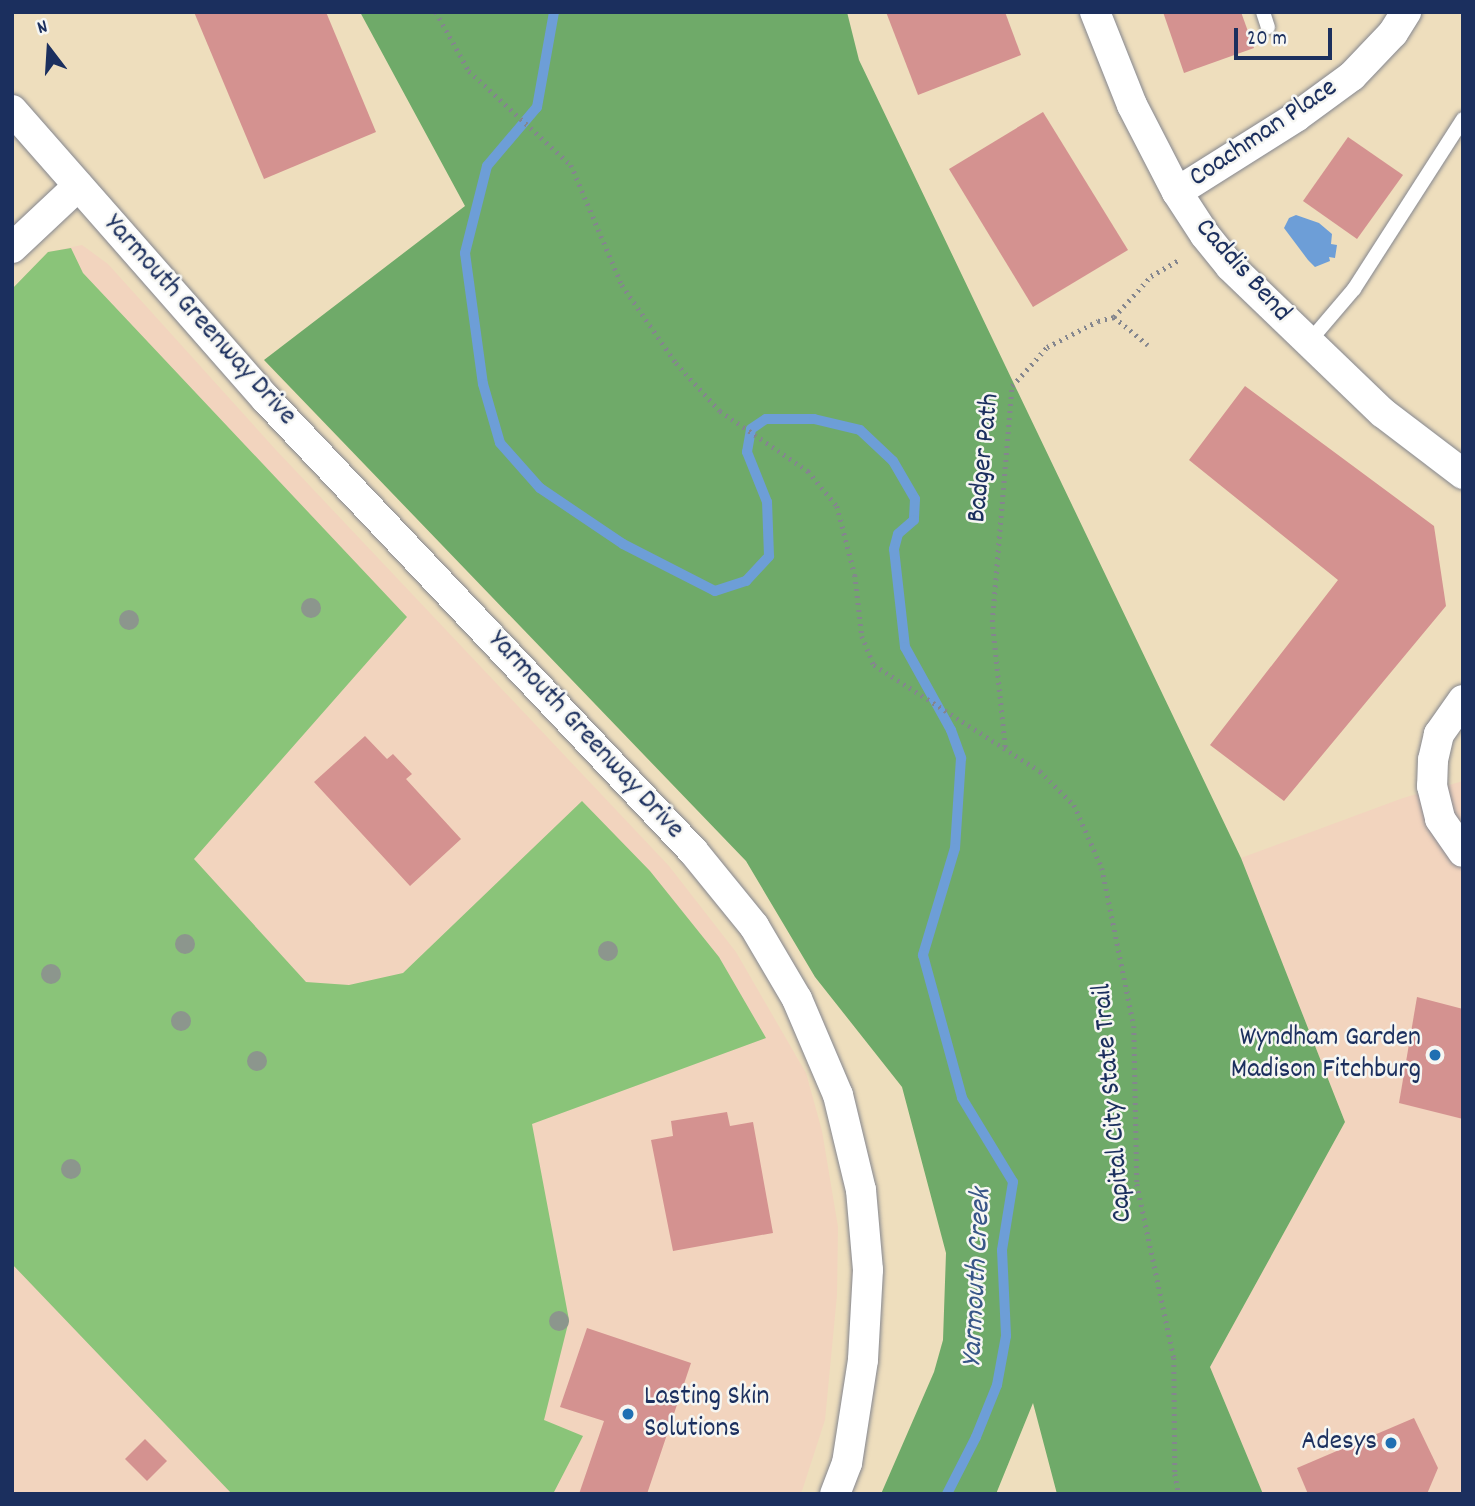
<!DOCTYPE html>
<style>
body{margin:0}
#map{position:relative;width:1475px;height:1506px;overflow:hidden;background:#eedebd;font-family:Dekko,sans-serif}
div>[style]{position:absolute}
.built>*{inset:0;background:#f2d4be}
.green>*{inset:0;background:#8ac479}
.forest>*{inset:0;background:#6faa69}
.water>*{inset:0;background:#6d9ed7}
.stream>*{height:10px;margin:-5px;padding:0 5px;transform-origin:5px;border-radius:5px;background:#6d9ed7}
.building>*{inset:0;background:#d49290}
.path>*{height:4.5px;margin-top:-2.25px;transform-origin:0;background:repeating-linear-gradient(90deg,#84868e 0 2px,transparent 0 7px)}
.roads{filter:drop-shadow(0 0 2px #84868e) drop-shadow(0 0 2px #84868e)}
.service>*{height:14px;margin:-7px;padding:0 7px;transform-origin:7px;border-radius:7px;background:#fff}
.minor>*{height:30px;margin:-15px;padding:0 15px;transform-origin:15px;border-radius:15px;background:#fff}
.trees>*{width:20px;height:20px;margin:-10px;border-radius:50%;background:#8c968d}
.dots>*{width:19px;height:19px;translate:-50% -50%;box-sizing:border-box;border:4px solid #f6f6f2;border-radius:50%}
span{translate:-50% -50%;white-space:nowrap;text-align:center;line-height:1.15;-webkit-text-stroke:5px #f6f6f2;paint-order:stroke}
.street-label{font-size:28px;color:#1b2f5e}
.poi-label{font-size:28px;color:#1b2f5e}
.right{translate:-100% -50%;text-align:right}
.left{translate:0 -50%;text-align:left}
.water-label{font-size:30px;color:#385688;font-style:italic}
.frame{position:absolute;inset:0;border:14px solid #1b2f5e;pointer-events:none}
.north{position:absolute;left:14px;top:14px;width:70px;height:70px;-webkit-text-stroke:5px #f6f6f2;paint-order:stroke;rotate:343deg;font-size:19px;font-weight:700;line-height:28px;text-align:center;color:#1b2f5e}
.north::after{content:'';display:block;margin:auto;width:24px;height:32px;background:#1b2f5e;clip-path:polygon(50% 0,100% 100%,50% 72%,0 100%)}
.scale{position:absolute;left:1234px;top:28px;width:98px;height:32px;box-sizing:border-box;border:4px solid #1b2f5e;border-top:0;padding-left:9px;font-size:21px;line-height:24px;white-space:nowrap;color:#1b2f5e;-webkit-text-stroke:5px #f6f6f2;paint-order:stroke}
</style>
<div id="map">
<div class="built">
<div style="clip-path:polygon(82px 245px,108px 264px,276px 450px,669px 866px,736px 952px,806px 1073px,822px 1131px,838px 1227px,837px 1295px,825px 1420px,801px 1494px,12px 1494px,12px 289px,48px 252px)"></div>
<div style="clip-path:polygon(1463px 781px,1463px 1494px,1263px 1494px,1210px 1367px,1345px 1122px,1241px 858px,1403px 798px)"></div>
</div>
<div class="green">
<div style="clip-path:polygon(71px 248px,83px 273px,407px 617px,194px 859px,306px 982px,349px 985px,403px 973px,582px 801px,650px 871px,719px 957px,766px 1038px,532px 1124px,569px 1320px,544px 1420px,583px 1436px,553px 1494px,232px 1494px,12px 1264px,12px 289px,48px 252px)"></div>
</div>
<div class="forest">
<div style="clip-path:polygon(360px 12px,847px 12px,859px 60px,1241px 858px,1345px 1122px,1210px 1367px,1263px 1494px,1057px 1494px,1033px 1403px,996px 1494px,881px 1494px,934px 1372px,943px 1340px,946px 1253px,902px 1087px,815px 977px,746px 861px,264px 360px,465px 206px)"></div>
</div>
<div class="water">
<div style="clip-path:polygon(1296px 215px,1319px 223px,1332px 234px,1331px 244px,1337px 245px,1335px 258px,1329px 257px,1330px 261px,1315px 267px,1308px 260px,1284px 228px,1289px 218px)"></div>
</div>
<div class="stream">
<div style="left:554px;top:12px;width:97px;rotate:100.1deg"></div>
<div style="left:537px;top:107px;width:77px;rotate:130.3deg"></div>
<div style="left:487px;top:166px;width:90px;rotate:104.2deg"></div>
<div style="left:465px;top:253px;width:132px;rotate:82.2deg"></div>
<div style="left:483px;top:384px;width:61px;rotate:73.9deg"></div>
<div style="left:500px;top:443px;width:60px;rotate:48.4deg"></div>
<div style="left:540px;top:488px;width:100px;rotate:34deg"></div>
<div style="left:623px;top:544px;width:103px;rotate:27.1deg"></div>
<div style="left:715px;top:591px;width:33px;rotate:-18deg"></div>
<div style="left:746px;top:581px;width:34px;rotate:-47deg"></div>
<div style="left:769px;top:556px;width:54px;rotate:-92.1deg"></div>
<div style="left:767px;top:502px;width:54px;rotate:-111.8deg"></div>
<div style="left:747px;top:452px;width:23px;rotate:-80deg"></div>
<div style="left:751px;top:429px;width:18px;rotate:-34deg"></div>
<div style="left:766px;top:419px;width:48px"></div>
<div style="left:814px;top:419px;width:47px;rotate:13.4deg"></div>
<div style="left:860px;top:430px;width:45px;rotate:43.2deg"></div>
<div style="left:893px;top:461px;width:44px;rotate:59.9deg"></div>
<div style="left:915px;top:499px;width:21px;rotate:93deg"></div>
<div style="left:914px;top:520px;width:21px;rotate:139deg"></div>
<div style="left:898px;top:534px;width:16px;rotate:105deg"></div>
<div style="left:894px;top:549px;width:99px;rotate:83.6deg"></div>
<div style="left:905px;top:647px;width:95px;rotate:61deg"></div>
<div style="left:951px;top:730px;width:30px;rotate:70deg"></div>
<div style="left:961px;top:758px;width:90px;rotate:93.8deg"></div>
<div style="left:955px;top:848px;width:112px;rotate:106.7deg"></div>
<div style="left:923px;top:955px;width:148px;rotate:74.7deg"></div>
<div style="left:962px;top:1098px;width:98px;rotate:58.7deg"></div>
<div style="left:1013px;top:1182px;width:69px;rotate:99.2deg"></div>
<div style="left:1002px;top:1250px;width:86px;rotate:87.3deg"></div>
<div style="left:1006px;top:1336px;width:50px;rotate:100.4deg"></div>
<div style="left:997px;top:1385px;width:56px;rotate:112deg"></div>
<div style="left:976px;top:1437px;width:64px;rotate:117deg"></div>
</div>
<div class="building">
<div style="clip-path:polygon(194px 12px,326px 12px,376px 132px,264px 179px)"></div>
<div style="clip-path:polygon(886px 12px,1005px 12px,1021px 55px,918px 95px)"></div>
<div style="clip-path:polygon(1163px 12px,1241px 12px,1254px 48px,1184px 73px)"></div>
<div style="clip-path:polygon(1043px 112px,1128px 250px,1033px 307px,949px 169px)"></div>
<div style="clip-path:polygon(1348px 137px,1403px 175px,1357px 239px,1303px 201px)"></div>
<div style="clip-path:polygon(1245px 386px,1434px 526px,1446px 606px,1284px 801px,1210px 745px,1338px 580px,1189px 460px)"></div>
<div style="clip-path:polygon(365px 736px,387px 759px,393px 754px,412px 774px,406px 779px,461px 839px,410px 886px,314px 782px)"></div>
<div style="clip-path:polygon(1417px 997px,1463px 1009px,1463px 1119px,1399px 1103px)"></div>
<div style="clip-path:polygon(727px 1112px,730px 1126px,753px 1122px,773px 1233px,673px 1251px,651px 1140px,673px 1136px,671px 1121px)"></div>
<div style="clip-path:polygon(587px 1328px,691px 1363px,647px 1494px,579px 1494px,604px 1421px,560px 1407px)"></div>
<div style="clip-path:polygon(1414px 1418px,1438px 1468px,1427px 1494px,1308px 1494px,1297px 1468px)"></div>
<div style="clip-path:polygon(145px 1439px,167px 1461px,147px 1481px,125px 1459px)"></div>
</div>
<div class="path">
<div style="left:436px;top:12px;width:68px;rotate:60.8deg"></div>
<div style="left:469px;top:71px;width:139px;rotate:42.7deg"></div>
<div style="left:571px;top:165px;width:130px;rotate:67deg"></div>
<div style="left:622px;top:285px;width:95px;rotate:55.3deg"></div>
<div style="left:676px;top:363px;width:65px;rotate:47.5deg"></div>
<div style="left:720px;top:411px;width:107px;rotate:34.3deg"></div>
<div style="left:808px;top:471px;width:45px;rotate:50.4deg"></div>
<div style="left:837px;top:506px;width:71px;rotate:75.4deg"></div>
<div style="left:855px;top:575px;width:61px;rotate:83.5deg"></div>
<div style="left:862px;top:636px;width:31px;rotate:68deg"></div>
<div style="left:874px;top:665px;width:197px;rotate:32.6deg"></div>
<div style="left:1040px;top:771px;width:48px;rotate:45deg"></div>
<div style="left:1074px;top:805px;width:69px;rotate:66deg"></div>
<div style="left:1102px;top:868px;width:161px;rotate:78.6deg"></div>
<div style="left:1134px;top:1026px;width:158px;rotate:88.9deg"></div>
<div style="left:1137px;top:1184px;width:178px;rotate:78deg"></div>
<div style="left:1174px;top:1358px;width:116px;rotate:89.5deg"></div>
<div style="left:1175px;top:1474px;width:20px;rotate:79deg"></div>
<div style="left:1114px;top:317px;width:44px;rotate:39.5deg"></div>
<div style="left:1005px;top:747px;width:126px;rotate:-95.9deg"></div>
<div style="left:992px;top:622px;width:237px;rotate:-85.2deg"></div>
<div style="left:1012px;top:386px;width:52px;rotate:-48.1deg"></div>
<div style="left:1047px;top:347px;width:57px;rotate:-27deg"></div>
<div style="left:1098px;top:321px;width:16px;rotate:-14deg"></div>
<div style="left:1114px;top:317px;width:55px;rotate:-47.9deg"></div>
<div style="left:1151px;top:276px;width:34px;rotate:-30deg"></div>
</div>
<div class="roads">
<div class="service">
<div style="left:1263px;top:12px;width:16px;rotate:72deg"></div>
<div style="left:1308px;top:343px;width:71px;rotate:-49.6deg"></div>
<div style="left:1354px;top:289px;width:202px;rotate:-57.3deg"></div>
</div>
<div class="minor">
<div style="left:1095px;top:12px;width:100px;rotate:68.3deg"></div>
<div style="left:1132px;top:105px;width:98px;rotate:62.7deg"></div>
<div style="left:1177px;top:192px;width:51px;rotate:56.9deg"></div>
<div style="left:1205px;top:235px;width:40px;rotate:51deg"></div>
<div style="left:1230px;top:266px;width:212px;rotate:43.9deg"></div>
<div style="left:1383px;top:413px;width:101px;rotate:37.3deg"></div>
<div style="left:12px;top:110px;width:385px;rotate:48.7deg"></div>
<div style="left:266px;top:399px;width:622px;rotate:46.63deg"></div>
<div style="left:693px;top:851px;width:97px;rotate:50.9deg"></div>
<div style="left:754px;top:926px;width:85px;rotate:59.5deg"></div>
<div style="left:797px;top:999px;width:104px;rotate:66.9deg"></div>
<div style="left:838px;top:1095px;width:98px;rotate:76.4deg"></div>
<div style="left:861px;top:1190px;width:80px;rotate:85deg"></div>
<div style="left:868px;top:1270px;width:90px;rotate:93.2deg"></div>
<div style="left:863px;top:1360px;width:104px;rotate:98.8deg"></div>
<div style="left:847px;top:1463px;width:33px;rotate:111deg"></div>
<div style="left:1177px;top:192px;width:141px;rotate:-32.2deg"></div>
<div style="left:1296px;top:117px;width:69px;rotate:-36.2deg"></div>
<div style="left:1352px;top:76px;width:59px;rotate:-46.4deg"></div>
<div style="left:1393px;top:33px;width:25px;rotate:-58deg"></div>
<div style="left:12px;top:248px;width:91px;rotate:-43.2deg"></div>
<div style="left:1463px;top:700px;width:42px;rotate:125.2deg"></div>
<div style="left:1439px;top:734px;width:27px;rotate:103deg"></div>
<div style="left:1433px;top:760px;width:26px;rotate:92deg"></div>
<div style="left:1432px;top:786px;width:34px;rotate:76deg"></div>
<div style="left:1440px;top:819px;width:40px;rotate:55.1deg"></div>
</div>
</div>
<div class="trees">
<div style="left:311px;top:608px"></div>
<div style="left:129px;top:620px"></div>
<div style="left:185px;top:944px"></div>
<div style="left:608px;top:951px"></div>
<div style="left:51px;top:974px"></div>
<div style="left:181px;top:1021px"></div>
<div style="left:257px;top:1061px"></div>
<div style="left:71px;top:1169px"></div>
<div style="left:559px;top:1321px"></div>
</div>
<div class="dots">
<div style="left:1435px;top:1055px;background:#1f6fb2"></div>
<div style="left:628px;top:1414px;background:#1f6fb2"></div>
<div style="left:1391px;top:1443px;background:#1f6fb2"></div>
</div>
<div class="street-label">
<span style="left:1264px;top:134px;rotate:-34deg">Coachman Place</span>
<span style="left:1242px;top:271px;rotate:48deg">Caddis Bend</span>
<span style="left:199px;top:321px;rotate:48deg">Yarmouth Greenway Drive</span>
<span style="left:985px;top:458px;rotate:-84deg">Badger Path</span>
<span style="left:585px;top:736px;rotate:47deg">Yarmouth Greenway Drive</span>
<span style="left:1114px;top:1103px;rotate:-95deg">Capital City State Trail</span>
</div>
<div class="poi-label">
<span class="right" style="left:1421px;top:1055px">Wyndham Garden<br>Madison Fitchburg</span>
<span class="left" style="left:644px;top:1414px">Lasting Skin<br>Solutions</span>
<span class="right" style="left:1377px;top:1443px">Adesys</span>
</div>
<div class="water-label">
<span style="left:979px;top:1278px;rotate:-87deg">Yarmouth Creek</span>
</div>
<div class="frame"></div>
<div class="north">N</div>
<div class="scale">20 m</div>
</div>
